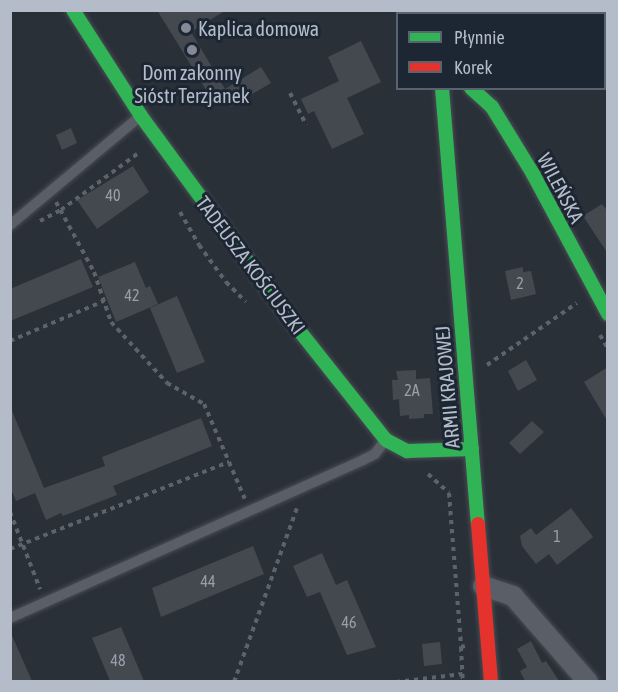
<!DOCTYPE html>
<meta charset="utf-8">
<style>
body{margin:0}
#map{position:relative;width:618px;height:692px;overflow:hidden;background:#2a3038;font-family:"Asap Condensed",sans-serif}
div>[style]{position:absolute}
.building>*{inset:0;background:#444950}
.path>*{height:4px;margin-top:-2px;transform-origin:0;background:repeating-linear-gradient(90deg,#5d636a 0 4.5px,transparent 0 9px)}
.roads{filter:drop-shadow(0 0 2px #484c53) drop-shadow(0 0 2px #484c53)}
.lane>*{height:10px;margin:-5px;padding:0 5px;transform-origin:5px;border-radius:5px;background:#5a5e66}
.street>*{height:20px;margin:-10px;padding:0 10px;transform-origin:10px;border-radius:10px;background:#5a5e66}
.fast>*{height:14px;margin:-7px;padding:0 7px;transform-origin:7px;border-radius:7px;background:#30b455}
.jam>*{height:14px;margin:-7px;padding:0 7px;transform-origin:7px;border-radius:7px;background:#e5322d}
.dots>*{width:16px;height:16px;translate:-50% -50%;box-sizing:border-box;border:3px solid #1d2633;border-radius:50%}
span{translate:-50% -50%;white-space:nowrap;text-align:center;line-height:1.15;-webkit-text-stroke:6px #1d2633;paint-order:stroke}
.number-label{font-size:16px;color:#989fab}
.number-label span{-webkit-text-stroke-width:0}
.poi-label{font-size:20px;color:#b4bcc9}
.left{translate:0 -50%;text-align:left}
.street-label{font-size:20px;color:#b4bcc9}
.frame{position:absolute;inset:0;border:12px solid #b4bcc9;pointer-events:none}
.legend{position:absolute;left:396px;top:12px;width:210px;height:78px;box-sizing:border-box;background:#1d2633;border:2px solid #59626f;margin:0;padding:8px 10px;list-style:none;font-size:18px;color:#b4bcc9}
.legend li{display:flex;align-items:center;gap:12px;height:30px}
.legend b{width:30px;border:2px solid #59626f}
</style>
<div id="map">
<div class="building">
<div style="clip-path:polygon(157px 10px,226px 10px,191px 32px,225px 89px,261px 67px,271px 83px,230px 107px,221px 92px,211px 98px)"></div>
<div style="clip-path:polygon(361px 41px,381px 82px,347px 98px,364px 134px,332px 149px,314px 111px,308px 114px,301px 99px,339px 81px,328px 57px)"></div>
<div style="clip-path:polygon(71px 128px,77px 143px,62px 150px,56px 135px)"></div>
<div style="clip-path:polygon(133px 166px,149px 192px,97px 229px,77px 200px)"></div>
<div style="clip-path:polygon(602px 204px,608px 212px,608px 254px,583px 216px)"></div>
<div style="clip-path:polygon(81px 259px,93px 287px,10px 321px,10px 289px)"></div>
<div style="clip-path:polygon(135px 262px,146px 288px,150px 286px,158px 304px,116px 322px,98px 277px)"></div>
<div style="clip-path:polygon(523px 267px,523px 272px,531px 271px,536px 294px,511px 300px,505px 271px)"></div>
<div style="clip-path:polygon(177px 296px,205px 362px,177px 373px,150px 308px)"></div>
<div style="clip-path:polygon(526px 360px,537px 380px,518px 391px,508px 371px)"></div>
<div style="clip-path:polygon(608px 367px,608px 422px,584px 382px)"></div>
<div style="clip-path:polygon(416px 370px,416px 379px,430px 378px,433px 414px,424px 414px,424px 418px,409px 419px,409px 415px,400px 416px,399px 399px,393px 400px,392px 380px,398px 380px,396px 371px)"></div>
<div style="clip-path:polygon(10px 406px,44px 488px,105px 466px,102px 457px,201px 418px,212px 446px,113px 486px,117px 495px,63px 516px,61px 513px,46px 520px,35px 493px,16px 501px,10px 487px)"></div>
<div style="clip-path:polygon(532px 421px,544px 432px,520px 454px,509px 443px)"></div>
<div style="clip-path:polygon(571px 508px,593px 537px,557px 565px,549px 554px,536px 564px,522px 546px,520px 536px,531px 528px,536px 535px)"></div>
<div style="clip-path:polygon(253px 546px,264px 574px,161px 617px,152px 588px)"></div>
<div style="clip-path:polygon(322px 553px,336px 585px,347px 580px,376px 647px,347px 655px,320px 592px,307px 597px,293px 566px)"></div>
<div style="clip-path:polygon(121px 627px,144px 681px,110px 681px,92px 638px)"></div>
<div style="clip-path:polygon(10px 631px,32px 681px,10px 681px)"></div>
<div style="clip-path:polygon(531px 641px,542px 663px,546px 661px,559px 681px,525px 681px,520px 671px,527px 667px,517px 649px)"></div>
<div style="clip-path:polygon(440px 642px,442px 664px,424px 666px,422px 644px)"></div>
</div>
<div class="path">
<div style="left:290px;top:93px;width:36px;rotate:63deg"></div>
<div style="left:56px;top:202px;width:80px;rotate:61.5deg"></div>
<div style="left:94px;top:272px;width:53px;rotate:71.2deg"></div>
<div style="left:111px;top:322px;width:83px;rotate:47.4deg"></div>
<div style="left:167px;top:383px;width:43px;rotate:29.6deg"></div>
<div style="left:204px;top:404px;width:103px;rotate:66.7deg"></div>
<div style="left:180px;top:212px;width:38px;rotate:60deg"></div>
<div style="left:199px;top:245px;width:46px;rotate:53.9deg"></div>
<div style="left:226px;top:282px;width:28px;rotate:45deg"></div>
<div style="left:40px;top:221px;width:24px;rotate:-28deg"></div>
<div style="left:61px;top:210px;width:98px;rotate:-36.3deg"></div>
<div style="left:600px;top:335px;width:16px;rotate:60deg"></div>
<div style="left:10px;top:341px;width:102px;rotate:-23.1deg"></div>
<div style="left:487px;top:365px;width:109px;rotate:-34.6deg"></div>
<div style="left:428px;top:474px;width:28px;rotate:42deg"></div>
<div style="left:449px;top:493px;width:154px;rotate:85.5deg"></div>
<div style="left:461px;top:647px;width:4px;rotate:-14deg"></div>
<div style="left:10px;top:512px;width:83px;rotate:68.7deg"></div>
<div style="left:10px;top:549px;width:236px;rotate:-21.7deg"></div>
<div style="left:461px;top:647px;width:35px;rotate:87deg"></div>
<div style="left:234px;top:682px;width:188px;rotate:-70.1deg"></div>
<div style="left:396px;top:682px;width:67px;rotate:-6.8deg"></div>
</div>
<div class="roads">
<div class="lane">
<div style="left:10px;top:225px;width:168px;rotate:-39.9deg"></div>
<div style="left:10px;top:618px;width:387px;rotate:-24.1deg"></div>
<div style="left:363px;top:460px;width:13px;rotate:-27deg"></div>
<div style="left:375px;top:454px;width:17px;rotate:-54deg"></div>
</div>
<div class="street">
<div style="left:483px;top:586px;width:32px;rotate:18deg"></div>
<div style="left:513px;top:596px;width:114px;rotate:48.9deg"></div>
</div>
<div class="fast">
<div style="left:73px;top:10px;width:126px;rotate:57.3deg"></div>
<div style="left:141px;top:116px;width:258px;rotate:53.7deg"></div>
<div style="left:294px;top:324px;width:148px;rotate:51.6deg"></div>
<div style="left:386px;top:440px;width:24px;rotate:28deg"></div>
<div style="left:407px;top:451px;width:65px;rotate:-1.8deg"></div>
<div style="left:421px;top:10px;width:4px;rotate:63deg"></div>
<div style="left:442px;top:88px;width:437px;rotate:85.3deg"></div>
<div style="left:471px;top:88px;width:28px;rotate:42deg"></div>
<div style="left:492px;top:107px;width:79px;rotate:58.5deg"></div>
<div style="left:533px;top:174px;width:159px;rotate:61.8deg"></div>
</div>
<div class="jam">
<div style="left:478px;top:524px;width:159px;rotate:85.3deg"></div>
</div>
</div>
<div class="dots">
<div style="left:186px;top:28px;background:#848b96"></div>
<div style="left:192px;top:50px;background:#848b96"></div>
</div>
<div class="number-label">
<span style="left:113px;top:195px">40</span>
<span style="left:520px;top:283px">2</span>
<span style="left:132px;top:295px">42</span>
<span style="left:412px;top:390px">2A</span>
<span style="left:557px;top:536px">1</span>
<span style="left:208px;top:581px">44</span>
<span style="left:349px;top:622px">46</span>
<span style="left:118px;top:660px">48</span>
</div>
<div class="poi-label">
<span class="left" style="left:198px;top:28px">Kaplica domowa</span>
<span style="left:192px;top:84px">Dom zakonny<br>Sióstr Terzjanek</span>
</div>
<div class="street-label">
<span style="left:561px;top:188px;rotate:62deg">WILEŃSKA</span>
<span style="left:251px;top:265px;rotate:53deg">TADEUSZA KOŚCIUSZKI</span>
<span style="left:447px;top:387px;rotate:-95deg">ARMII KRAJOWEJ</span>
</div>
<div class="frame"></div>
<ul class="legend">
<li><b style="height:8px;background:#30b455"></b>Płynnie</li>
<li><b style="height:8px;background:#e5322d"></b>Korek</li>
</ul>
</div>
